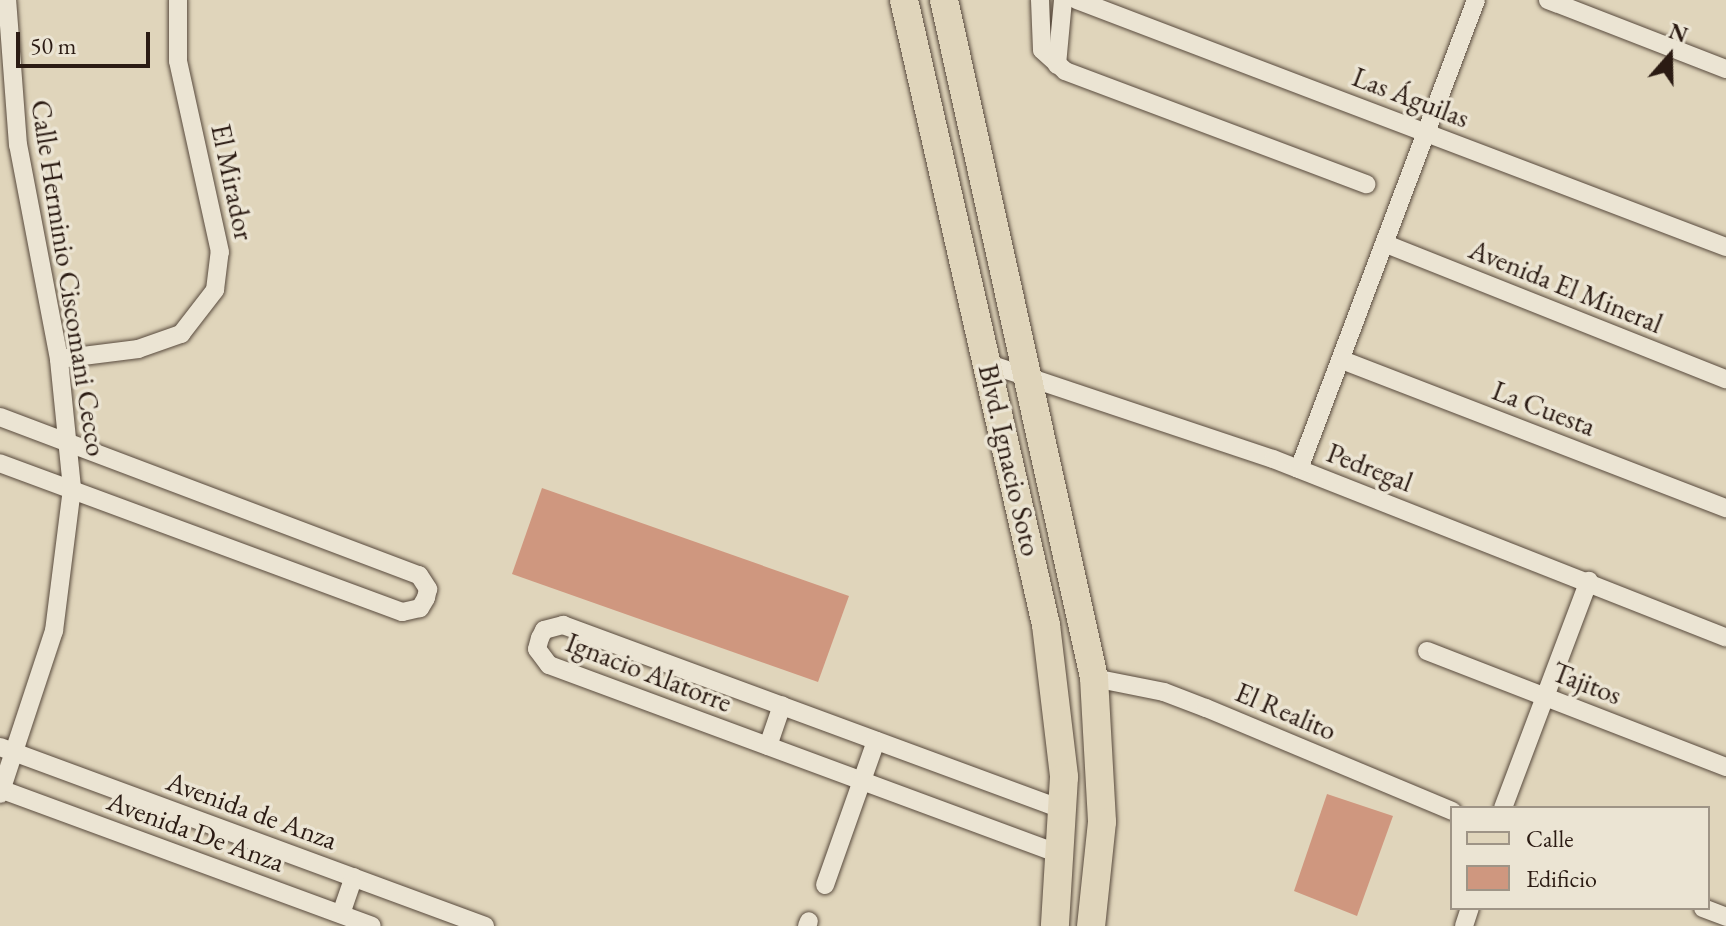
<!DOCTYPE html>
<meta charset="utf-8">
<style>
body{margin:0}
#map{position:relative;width:1726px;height:926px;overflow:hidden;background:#e0d5bb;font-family:"EB Garamond",serif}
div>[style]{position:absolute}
.building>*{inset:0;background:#cf977f}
.roads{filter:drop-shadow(0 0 2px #584a3d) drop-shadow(0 0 2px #584a3d)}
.minor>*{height:18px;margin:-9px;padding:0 9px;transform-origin:9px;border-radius:9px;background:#ebe4d3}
.primary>*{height:28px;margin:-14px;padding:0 14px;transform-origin:14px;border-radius:14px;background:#e0d5bb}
span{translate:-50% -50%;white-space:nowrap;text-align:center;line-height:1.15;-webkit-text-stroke:7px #ebe4d3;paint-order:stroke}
.street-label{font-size:28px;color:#2b1b13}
.legend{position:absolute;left:1450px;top:806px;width:260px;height:104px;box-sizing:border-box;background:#ebe4d3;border:2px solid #9e9486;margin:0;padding:10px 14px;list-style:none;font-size:24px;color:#2b1b13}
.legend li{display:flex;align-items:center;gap:16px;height:40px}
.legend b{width:40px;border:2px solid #9e9486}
.north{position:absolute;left:1630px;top:16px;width:80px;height:80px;-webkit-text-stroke:6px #ebe4d3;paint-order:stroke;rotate:20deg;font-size:22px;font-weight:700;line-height:32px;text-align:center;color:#2b1b13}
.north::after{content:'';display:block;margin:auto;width:28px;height:36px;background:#2b1b13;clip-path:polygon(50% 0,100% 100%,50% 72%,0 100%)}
.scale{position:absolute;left:16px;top:32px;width:134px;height:36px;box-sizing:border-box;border:4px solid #2b1b13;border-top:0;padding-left:10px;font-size:24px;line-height:28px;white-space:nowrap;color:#2b1b13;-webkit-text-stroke:6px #ebe4d3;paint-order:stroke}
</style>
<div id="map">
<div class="building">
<div style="clip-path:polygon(542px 488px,849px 596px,818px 682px,512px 574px)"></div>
<div style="clip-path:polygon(1327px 794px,1393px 816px,1357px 916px,1294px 891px)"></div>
</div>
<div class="roads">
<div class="minor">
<div style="left:1040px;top:0;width:50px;rotate:87.7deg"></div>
<div style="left:1042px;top:50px;width:31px;rotate:42deg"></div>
<div style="left:1065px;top:71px;width:322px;rotate:20.6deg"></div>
<div style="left:1077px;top:0;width:694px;rotate:20.84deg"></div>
<div style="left:1548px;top:0;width:191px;rotate:21.2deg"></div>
<div style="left:1057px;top:65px;width:65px;rotate:-84.7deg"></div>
<div style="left:1386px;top:244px;width:366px;rotate:21.7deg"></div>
<div style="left:59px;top:359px;width:80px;rotate:-7.2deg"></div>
<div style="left:138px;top:349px;width:46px;rotate:-19.2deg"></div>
<div style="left:181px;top:334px;width:56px;rotate:-52.3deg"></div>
<div style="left:215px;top:290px;width:38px;rotate:-83deg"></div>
<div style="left:220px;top:252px;width:196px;rotate:-102.4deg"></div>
<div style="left:178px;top:61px;width:61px;rotate:-90deg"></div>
<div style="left:1342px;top:360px;width:412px;rotate:21.1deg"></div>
<div style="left:989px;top:364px;width:299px;rotate:18.5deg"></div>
<div style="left:1273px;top:459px;width:487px;rotate:21.5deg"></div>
<div style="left:0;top:417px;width:448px;rotate:20.7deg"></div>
<div style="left:419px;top:575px;width:17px;rotate:57deg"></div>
<div style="left:428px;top:589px;width:9px;rotate:103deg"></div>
<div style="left:426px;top:598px;width:12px;rotate:121deg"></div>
<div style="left:420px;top:608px;width:18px;rotate:167deg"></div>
<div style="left:402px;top:612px;width:429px;rotate:-159.7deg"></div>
<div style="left:1299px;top:469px;width:501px;rotate:-69.32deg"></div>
<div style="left:1427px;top:651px;width:321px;rotate:21.2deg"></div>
<div style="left:1094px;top:678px;width:71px;rotate:11.3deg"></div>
<div style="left:1164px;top:692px;width:45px;rotate:20.9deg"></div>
<div style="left:1206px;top:708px;width:267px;rotate:22.7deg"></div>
<div style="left:768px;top:746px;width:43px;rotate:-71.1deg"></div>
<div style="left:0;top:747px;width:517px;rotate:20.26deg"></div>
<div style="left:0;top:789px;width:396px;rotate:20.2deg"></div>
<div style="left:0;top:794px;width:172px;rotate:-71.7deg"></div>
<div style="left:54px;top:631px;width:144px;rotate:-82.8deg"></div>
<div style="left:72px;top:488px;width:130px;rotate:-95.8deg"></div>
<div style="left:59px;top:359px;width:218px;rotate:-100.8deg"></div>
<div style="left:18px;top:145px;width:145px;rotate:-94.3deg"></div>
<div style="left:1503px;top:808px;width:243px;rotate:-69.3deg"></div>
<div style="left:1062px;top:855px;width:547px;rotate:-159.68deg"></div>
<div style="left:549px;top:665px;width:20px;rotate:-127deg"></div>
<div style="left:537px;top:649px;width:11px;rotate:-75deg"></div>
<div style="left:540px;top:638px;width:9px;rotate:-63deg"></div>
<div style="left:544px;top:630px;width:20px;rotate:-15deg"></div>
<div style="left:563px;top:625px;width:534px;rotate:20.27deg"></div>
<div style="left:825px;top:885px;width:153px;rotate:-70.5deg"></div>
<div style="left:1703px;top:908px;width:25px;rotate:21deg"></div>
<div style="left:341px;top:914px;width:39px;rotate:-71deg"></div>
<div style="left:807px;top:926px;width:5px;rotate:-68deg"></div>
<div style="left:1464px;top:926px;width:19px;rotate:-72deg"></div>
</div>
<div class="primary">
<div style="left:904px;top:0;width:641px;rotate:77.2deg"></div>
<div style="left:1046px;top:625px;width:153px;rotate:83.2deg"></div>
<div style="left:1064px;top:777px;width:149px;rotate:93.5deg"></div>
<div style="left:944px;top:0;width:694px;rotate:77.52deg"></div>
<div style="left:1094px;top:678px;width:144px;rotate:86.8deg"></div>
<div style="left:1102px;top:822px;width:105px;rotate:96deg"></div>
</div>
</div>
<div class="street-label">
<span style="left:1411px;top:97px;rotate:21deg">Las Águilas</span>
<span style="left:233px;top:182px;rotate:78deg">El Mirador</span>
<span style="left:69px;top:278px;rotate:81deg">Calle Herminio Ciscomani Cecco</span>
<span style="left:1566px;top:286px;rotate:22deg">Avenida El Mineral</span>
<span style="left:1544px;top:408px;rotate:21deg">La Cuesta</span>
<span style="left:1010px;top:460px;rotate:77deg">Blvd. Ignacio Soto</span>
<span style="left:1370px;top:467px;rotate:21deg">Pedregal</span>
<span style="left:649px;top:672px;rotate:21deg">Ignacio Alatorre</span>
<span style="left:1587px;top:683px;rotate:21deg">Tajitos</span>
<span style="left:1286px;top:711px;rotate:23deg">El Realito</span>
<span style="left:252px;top:810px;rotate:20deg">Avenida de Anza</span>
<span style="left:196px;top:831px;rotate:20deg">Avenida De Anza</span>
</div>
<ul class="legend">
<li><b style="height:10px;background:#e0d5bb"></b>Calle</li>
<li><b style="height:22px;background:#cf977f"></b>Edificio</li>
</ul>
<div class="north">N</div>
<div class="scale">50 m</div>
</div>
